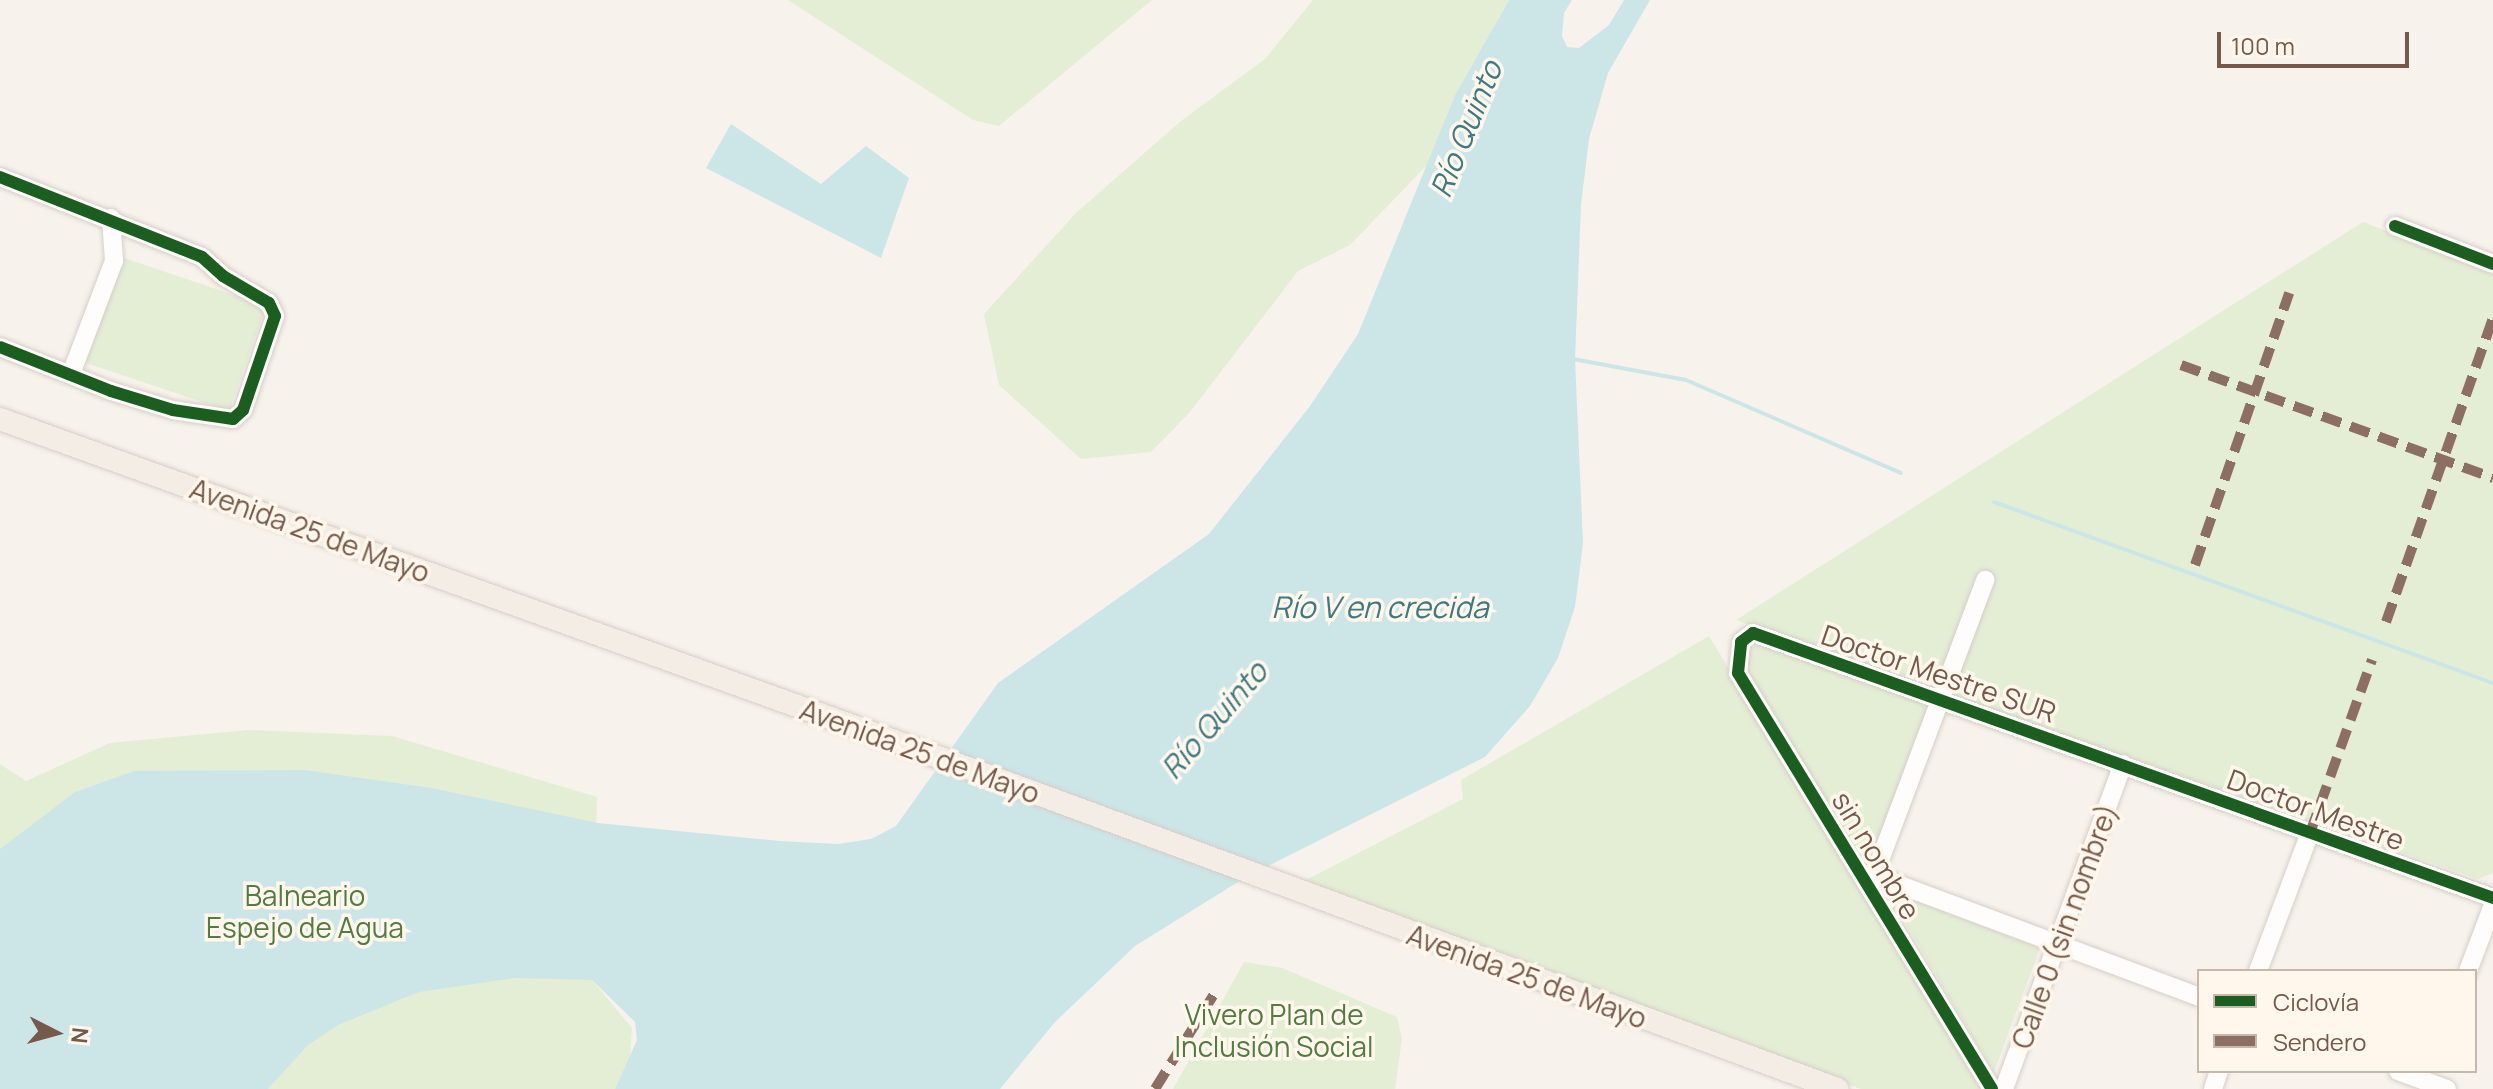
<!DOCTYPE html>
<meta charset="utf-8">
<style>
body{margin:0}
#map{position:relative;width:2493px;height:1089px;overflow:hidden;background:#f7f2eb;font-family:Manrope,sans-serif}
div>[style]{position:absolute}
.green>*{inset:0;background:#e4eed5}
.water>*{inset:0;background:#cce6e8}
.stream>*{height:4px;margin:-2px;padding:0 2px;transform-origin:2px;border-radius:2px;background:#cce6e8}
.roads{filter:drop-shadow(0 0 2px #d6cec8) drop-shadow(0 0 2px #d6cec8)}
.minor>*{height:18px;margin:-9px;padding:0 9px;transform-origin:9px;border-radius:9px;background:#fefdfc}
.major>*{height:22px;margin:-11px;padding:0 11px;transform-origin:11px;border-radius:11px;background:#f3ede5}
.quiet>*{height:10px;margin-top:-5px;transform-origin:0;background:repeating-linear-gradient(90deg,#8d6e63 0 20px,transparent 0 30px)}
.cycleway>*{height:12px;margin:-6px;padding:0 6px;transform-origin:6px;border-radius:6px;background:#1b5e20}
span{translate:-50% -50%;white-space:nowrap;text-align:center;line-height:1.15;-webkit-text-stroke:7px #fff7ec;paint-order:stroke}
.street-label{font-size:28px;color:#76594a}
.park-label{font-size:28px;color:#547c42}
.water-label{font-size:30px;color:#3f7983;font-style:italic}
.legend{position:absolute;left:2197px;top:969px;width:280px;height:104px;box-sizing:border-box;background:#fff7ec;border:2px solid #c8b8ab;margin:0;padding:10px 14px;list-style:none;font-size:24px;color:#76594a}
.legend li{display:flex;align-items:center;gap:16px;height:40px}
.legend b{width:40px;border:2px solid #c8b8ab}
.north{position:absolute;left:16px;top:993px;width:80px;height:80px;-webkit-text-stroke:6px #fff7ec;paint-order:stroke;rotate:96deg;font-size:22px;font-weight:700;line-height:32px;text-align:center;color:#76594a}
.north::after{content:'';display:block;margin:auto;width:28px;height:36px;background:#76594a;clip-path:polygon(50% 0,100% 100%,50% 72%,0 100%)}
.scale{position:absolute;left:2217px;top:32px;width:192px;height:36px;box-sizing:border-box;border:4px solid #76594a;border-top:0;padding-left:10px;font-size:24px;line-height:28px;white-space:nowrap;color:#76594a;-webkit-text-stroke:6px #fff7ec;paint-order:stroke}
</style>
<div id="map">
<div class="green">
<div style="clip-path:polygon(788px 0,1152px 0,999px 126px,973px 120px)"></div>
<div style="clip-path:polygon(1313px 0,1509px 0,1455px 95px,1428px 164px,1350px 245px,1298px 271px,1190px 412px,1151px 452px,1081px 459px,999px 385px,984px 314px,1076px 213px,1181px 121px,1265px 59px)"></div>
<div style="clip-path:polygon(2363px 222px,2493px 272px,2493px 873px,2478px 879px,1736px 620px)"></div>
<div style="clip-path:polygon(124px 258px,266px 306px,229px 411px,86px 363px)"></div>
<div style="clip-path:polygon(1709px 636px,1982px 1089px,1861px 1089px,1300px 883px,1463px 799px,1461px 780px)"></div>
<div style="clip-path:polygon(1763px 642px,1922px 699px,1930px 707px,1876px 850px,1868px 856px,1857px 852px,1749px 674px,1748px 651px)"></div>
<div style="clip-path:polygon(248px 730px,392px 736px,597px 797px,592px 980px,632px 1028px,630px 1059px,615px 1089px,0 1089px,0 764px,26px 781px,110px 743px)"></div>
<div style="clip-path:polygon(1885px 889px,2040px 948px,1994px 1072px)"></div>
<div style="clip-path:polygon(1244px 962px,1282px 968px,1397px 1017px,1402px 1038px,1395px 1089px,1173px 1089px)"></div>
</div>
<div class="water">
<div style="clip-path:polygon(1509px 0,1572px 0,1564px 13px,1562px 36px,1567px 47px,1579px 48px,1609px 25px,1624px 0,1650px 0,1608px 73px,1589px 139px,1581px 205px,1575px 359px,1583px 543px,1575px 607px,1558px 658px,1530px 706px,1485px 757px,1246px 877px,1135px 946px,1055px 1022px,1000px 1089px,615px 1089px,637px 1040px,635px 1022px,592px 980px,515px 978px,419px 992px,338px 1025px,308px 1045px,268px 1089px,0 1089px,0 849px,75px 792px,134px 771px,305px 770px,432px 788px,598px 823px,780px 841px,838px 844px,871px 839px,896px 826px,998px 683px,1209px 534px,1310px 406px,1358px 334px,1455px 95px)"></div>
<div style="clip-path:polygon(731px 124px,821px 184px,866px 146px,909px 178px,881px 258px,706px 168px)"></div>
</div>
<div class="stream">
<div style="left:1573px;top:359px;width:115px;rotate:10.5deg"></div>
<div style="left:1686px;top:380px;width:234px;rotate:23.4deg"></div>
<div style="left:1994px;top:502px;width:531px;rotate:19.94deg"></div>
</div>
<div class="roads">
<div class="minor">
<div style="left:0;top:177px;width:217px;rotate:21.6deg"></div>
<div style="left:202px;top:257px;width:28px;rotate:42deg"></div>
<div style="left:223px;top:276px;width:53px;rotate:30.4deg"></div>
<div style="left:269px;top:303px;width:14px;rotate:65deg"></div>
<div style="left:275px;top:316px;width:99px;rotate:108.8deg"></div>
<div style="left:243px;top:410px;width:13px;rotate:138deg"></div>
<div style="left:233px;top:419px;width:61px;rotate:-171.5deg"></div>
<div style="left:173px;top:410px;width:65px;rotate:-163deg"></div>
<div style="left:111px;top:391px;width:119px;rotate:-158.4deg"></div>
<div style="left:2395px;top:226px;width:105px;rotate:21.2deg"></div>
<div style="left:71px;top:374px;width:121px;rotate:-69.2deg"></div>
<div style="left:114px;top:261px;width:43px;rotate:-94deg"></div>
<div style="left:1876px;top:876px;width:345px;rotate:20.5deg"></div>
<div style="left:1871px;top:884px;width:325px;rotate:-69.4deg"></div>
<div style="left:2258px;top:971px;width:147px;rotate:-69.4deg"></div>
<div style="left:2468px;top:971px;width:71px;rotate:-69.3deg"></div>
<div style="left:2398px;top:1071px;width:52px;rotate:20.2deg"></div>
<div style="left:1992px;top:1089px;width:487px;rotate:-121.4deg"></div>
<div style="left:1738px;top:673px;width:31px;rotate:-84deg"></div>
<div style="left:1741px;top:642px;width:15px;rotate:-37deg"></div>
<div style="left:1753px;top:633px;width:786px;rotate:19.7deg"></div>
<div style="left:2004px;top:1089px;width:346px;rotate:-69.9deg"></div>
<div style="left:2213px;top:1089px;width:19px;rotate:-72deg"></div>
</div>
<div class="major">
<div style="left:0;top:419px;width:945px;rotate:19.8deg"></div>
<div style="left:889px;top:739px;width:1011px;rotate:20.26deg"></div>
</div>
</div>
<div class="quiet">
<div style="left:2181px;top:365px;width:332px;rotate:19.9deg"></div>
<div style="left:2195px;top:565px;width:288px;rotate:-70.9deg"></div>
<div style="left:2386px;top:622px;width:322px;rotate:-70.6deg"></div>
<div style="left:2310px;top:833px;width:184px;rotate:-70.3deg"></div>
<div style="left:1155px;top:1089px;width:115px;rotate:-58.1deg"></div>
</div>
<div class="cycleway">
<div style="left:0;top:177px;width:217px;rotate:21.6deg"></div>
<div style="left:202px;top:257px;width:28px;rotate:42deg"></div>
<div style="left:223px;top:276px;width:53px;rotate:30.4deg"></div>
<div style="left:269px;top:303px;width:14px;rotate:65deg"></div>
<div style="left:275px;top:316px;width:99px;rotate:108.8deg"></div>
<div style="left:243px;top:410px;width:13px;rotate:138deg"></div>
<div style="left:233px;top:419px;width:61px;rotate:-171.5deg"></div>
<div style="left:173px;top:410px;width:65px;rotate:-163deg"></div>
<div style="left:111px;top:391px;width:119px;rotate:-158.4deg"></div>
<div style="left:2395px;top:226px;width:105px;rotate:21.2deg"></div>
<div style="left:1992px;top:1089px;width:487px;rotate:-121.4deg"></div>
<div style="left:1738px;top:673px;width:31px;rotate:-84deg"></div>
<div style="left:1741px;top:642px;width:15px;rotate:-37deg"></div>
<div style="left:1753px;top:633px;width:786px;rotate:19.7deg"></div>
</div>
<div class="street-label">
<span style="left:310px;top:530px;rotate:20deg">Avenida 25 de Mayo</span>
<span style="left:1939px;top:673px;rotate:19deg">Doctor Mestre SUR</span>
<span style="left:920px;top:751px;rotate:20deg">Avenida 25 de Mayo</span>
<span style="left:2316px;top:809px;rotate:20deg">Doctor Mestre</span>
<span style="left:1877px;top:855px;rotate:59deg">sin nombre</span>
<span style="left:2064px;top:926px;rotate:-70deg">Calle 0 (sin nombre)</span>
<span style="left:1527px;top:976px;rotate:20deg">Avenida 25 de Mayo</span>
</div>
<div class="park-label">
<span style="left:305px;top:911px">Balneario<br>Espejo de Agua</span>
<span style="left:1274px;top:1030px">Vivero Plan de<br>Inclusión Social</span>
</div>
<div class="water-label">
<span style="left:1466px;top:129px;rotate:-68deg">Río Quinto</span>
<span style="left:1380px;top:607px">Río V en crecida</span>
<span style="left:1214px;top:720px;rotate:-49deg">Río Quinto</span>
</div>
<ul class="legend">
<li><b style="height:10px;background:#1b5e20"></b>Ciclovía</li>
<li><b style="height:10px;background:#8d6e63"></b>Sendero</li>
</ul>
<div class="north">N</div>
<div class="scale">100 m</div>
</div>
